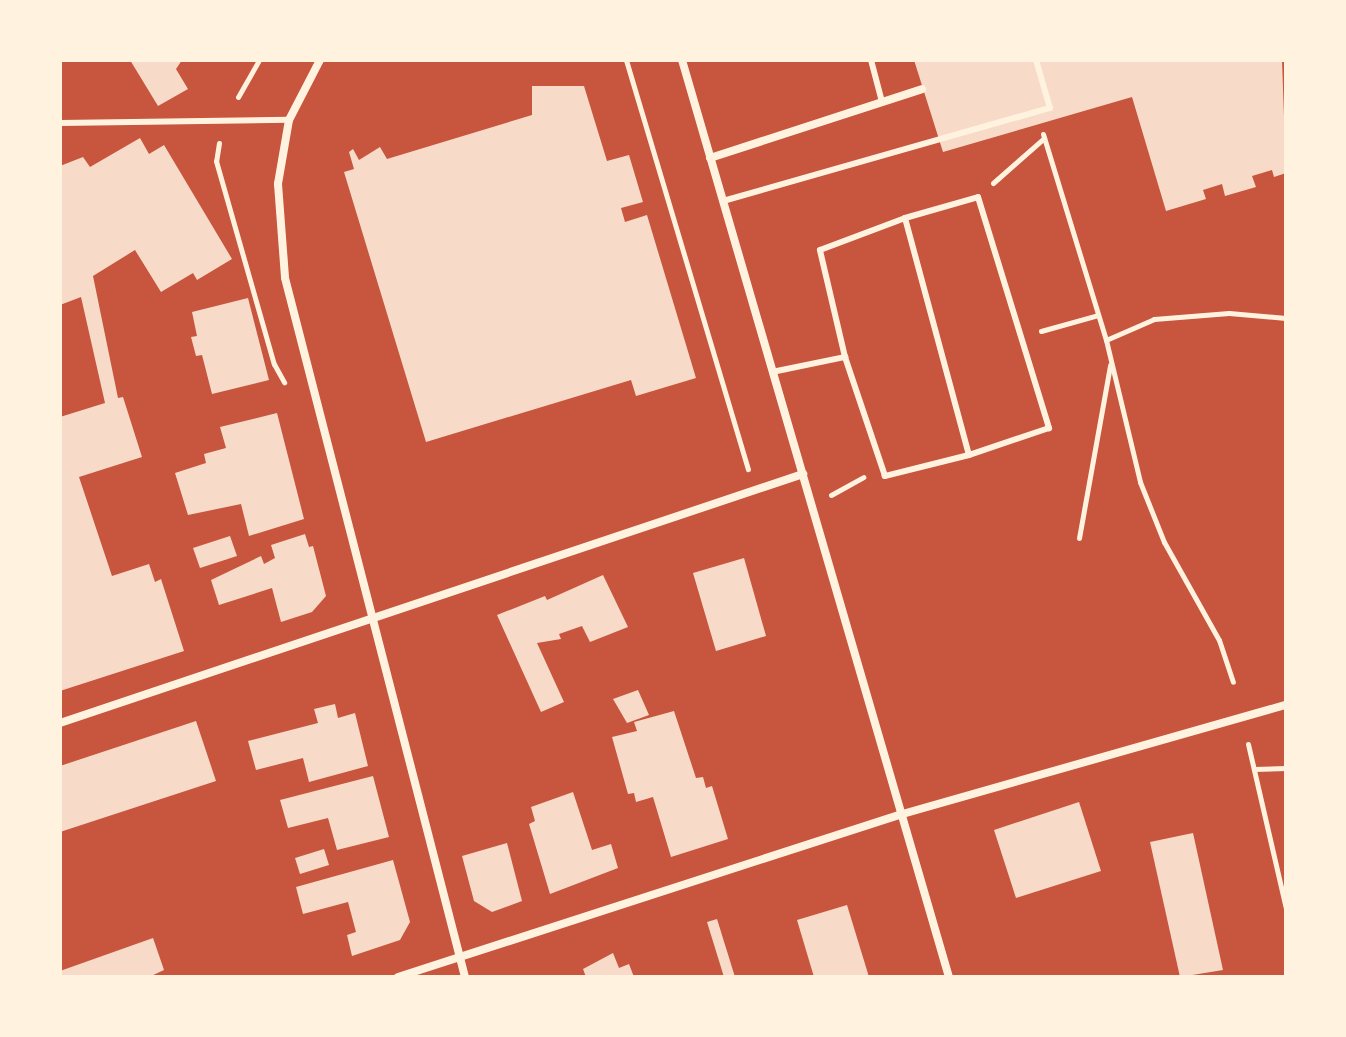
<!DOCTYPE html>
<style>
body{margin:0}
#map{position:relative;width:1346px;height:1037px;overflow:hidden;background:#c8553d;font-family:Overpass,sans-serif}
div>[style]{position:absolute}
.building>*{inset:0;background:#f7dbc8}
.path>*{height:5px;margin:-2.5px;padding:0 2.5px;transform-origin:2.5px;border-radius:2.5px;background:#fff3e0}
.service>*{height:6px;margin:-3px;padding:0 3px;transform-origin:3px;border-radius:3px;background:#fff3e0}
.minor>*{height:8px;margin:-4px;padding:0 4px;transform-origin:4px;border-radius:4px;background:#fff3e0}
span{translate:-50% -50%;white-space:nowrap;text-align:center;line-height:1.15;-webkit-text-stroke:7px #fff3e0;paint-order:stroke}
.frame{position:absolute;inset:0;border:62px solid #fff3e0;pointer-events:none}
</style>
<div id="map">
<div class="building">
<div style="clip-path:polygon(130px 60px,182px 60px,176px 69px,188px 89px,158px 106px)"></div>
<div style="clip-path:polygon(914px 60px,1282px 60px,1286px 173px,1274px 177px,1272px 170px,1252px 176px,1256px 187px,1225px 196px,1222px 184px,1203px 190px,1206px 199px,1166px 211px,1132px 97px,943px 152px)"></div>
<div style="clip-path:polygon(532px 86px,584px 86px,607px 161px,629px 155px,643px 202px,621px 208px,625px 222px,647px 215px,696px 378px,636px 396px,631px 380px,426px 442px,344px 172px,354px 169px,349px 152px,353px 149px,359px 160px,380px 147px,387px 159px,532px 115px)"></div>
<div style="clip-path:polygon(140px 138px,149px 154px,164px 145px,232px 259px,197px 280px,193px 273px,161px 292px,135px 250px,93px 276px,118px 398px,123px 397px,142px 457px,79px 477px,112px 576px,149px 564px,155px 582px,161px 579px,184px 651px,60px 691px,60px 417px,105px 403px,81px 297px,60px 305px,60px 166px,83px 157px,90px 167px)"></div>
<div style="clip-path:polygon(248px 298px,269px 380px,212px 394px,202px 355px,196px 356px,191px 337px,197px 336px,192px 312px)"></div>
<div style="clip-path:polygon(277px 413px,304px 519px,249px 536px,241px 504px,188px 515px,175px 473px,206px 463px,204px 454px,226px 448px,220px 427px)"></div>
<div style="clip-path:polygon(305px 534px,309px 547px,313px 546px,326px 596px,312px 612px,281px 622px,272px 588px,219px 605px,211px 580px,261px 556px,264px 564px,275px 558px,271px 545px)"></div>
<div style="clip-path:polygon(230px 536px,237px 556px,200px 568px,193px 548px)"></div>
<div style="clip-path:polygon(744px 558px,766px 636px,716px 651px,693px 573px)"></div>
<div style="clip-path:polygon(603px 575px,628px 627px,590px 642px,582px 626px,559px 634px,561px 639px,537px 643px,564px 702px,541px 712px,497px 615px,545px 596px,547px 600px)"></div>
<div style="clip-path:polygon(638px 690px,649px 715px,627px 723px,613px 699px)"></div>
<div style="clip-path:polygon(335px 704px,338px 718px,355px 713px,368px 766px,309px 782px,303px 758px,256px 770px,248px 741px,318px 723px,314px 709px)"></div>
<div style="clip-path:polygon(674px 711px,696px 778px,703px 777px,706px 788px,712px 786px,728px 839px,671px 857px,653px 797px,636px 802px,634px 793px,628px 794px,612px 737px,637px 731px,634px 722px)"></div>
<div style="clip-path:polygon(196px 721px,216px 781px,60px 832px,60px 766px)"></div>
<div style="clip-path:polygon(373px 776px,389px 837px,337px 850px,328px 818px,288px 828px,280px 800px)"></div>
<div style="clip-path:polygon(573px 792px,592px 850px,611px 844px,618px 868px,550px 894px,529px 824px,535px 821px,531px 807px)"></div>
<div style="clip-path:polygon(1079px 802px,1101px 871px,1016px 898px,994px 830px)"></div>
<div style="clip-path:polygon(1193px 833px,1223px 970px,1180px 977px,1150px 842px)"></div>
<div style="clip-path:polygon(507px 843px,522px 901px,492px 912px,474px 901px,462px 856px)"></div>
<div style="clip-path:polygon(324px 849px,329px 865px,300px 874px,295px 858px)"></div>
<div style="clip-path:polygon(393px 860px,410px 922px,400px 940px,352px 956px,347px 935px,356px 932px,348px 902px,303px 914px,296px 887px)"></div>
<div style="clip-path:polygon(847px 905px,869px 977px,814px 977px,797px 920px)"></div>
<div style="clip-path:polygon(717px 919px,735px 977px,724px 977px,707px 922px)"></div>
<div style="clip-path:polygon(153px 938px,164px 970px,149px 977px,60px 977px,60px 971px)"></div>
<div style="clip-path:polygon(613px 953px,619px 968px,629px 964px,634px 977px,586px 977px,583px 969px)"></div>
</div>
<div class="path">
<div style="left:626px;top:60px;width:427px;rotate:73.4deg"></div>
<div style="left:238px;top:97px;width:43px;rotate:-60.4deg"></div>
<div style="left:1043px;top:134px;width:215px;rotate:73deg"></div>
<div style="left:1106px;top:340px;width:146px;rotate:76.5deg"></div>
<div style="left:1140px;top:482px;width:65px;rotate:68.2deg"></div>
<div style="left:1164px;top:542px;width:112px;rotate:60.7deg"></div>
<div style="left:1219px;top:640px;width:44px;rotate:71.6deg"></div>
<div style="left:219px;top:143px;width:18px;rotate:99deg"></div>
<div style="left:216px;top:161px;width:211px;rotate:74.1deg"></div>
<div style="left:274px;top:364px;width:21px;rotate:61deg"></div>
<div style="left:993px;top:183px;width:68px;rotate:-41.4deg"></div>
<div style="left:1041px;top:331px;width:59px;rotate:-15.7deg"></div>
<div style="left:1106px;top:340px;width:52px;rotate:-23.6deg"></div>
<div style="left:1154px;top:319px;width:75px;rotate:-4.6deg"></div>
<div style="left:1229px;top:313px;width:57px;rotate:5deg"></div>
<div style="left:831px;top:495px;width:37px;rotate:-29deg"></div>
<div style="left:1079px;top:538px;width:176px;rotate:-79.8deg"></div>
<div style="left:1248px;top:744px;width:168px;rotate:77deg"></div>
<div style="left:1254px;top:769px;width:32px;rotate:-2deg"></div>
</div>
<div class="service">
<div style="left:871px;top:60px;width:43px;rotate:75.3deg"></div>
<div style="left:60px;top:123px;width:229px;rotate:-0.8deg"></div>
<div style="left:723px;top:201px;width:340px;rotate:-15.9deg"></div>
<div style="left:1050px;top:108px;width:50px;rotate:-106.3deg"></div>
<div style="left:905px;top:218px;width:245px;rotate:74.9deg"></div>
<div style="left:969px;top:455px;width:87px;rotate:166deg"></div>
<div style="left:885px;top:476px;width:126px;rotate:-108.6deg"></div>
<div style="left:845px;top:357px;width:110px;rotate:-103.2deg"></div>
<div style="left:820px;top:250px;width:91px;rotate:-20.6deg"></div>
<div style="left:905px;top:218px;width:76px;rotate:-16deg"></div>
<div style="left:978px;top:197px;width:242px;rotate:72.9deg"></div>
<div style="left:1049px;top:428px;width:84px;rotate:161.4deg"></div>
<div style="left:772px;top:372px;width:75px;rotate:-11.6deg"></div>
</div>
<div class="minor">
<div style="left:320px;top:60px;width:68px;rotate:117.3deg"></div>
<div style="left:289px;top:120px;width:65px;rotate:99.8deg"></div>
<div style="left:278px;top:184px;width:94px;rotate:85.7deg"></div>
<div style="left:285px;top:278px;width:722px;rotate:75.56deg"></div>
<div style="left:682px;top:60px;width:955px;rotate:73.77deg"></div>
<div style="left:710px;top:158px;width:223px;rotate:-18deg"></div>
<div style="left:60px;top:723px;width:784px;rotate:-18.53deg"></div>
<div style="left:398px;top:977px;width:527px;rotate:-17.92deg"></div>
<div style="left:899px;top:815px;width:402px;rotate:-15.9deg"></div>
</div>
<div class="frame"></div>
</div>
